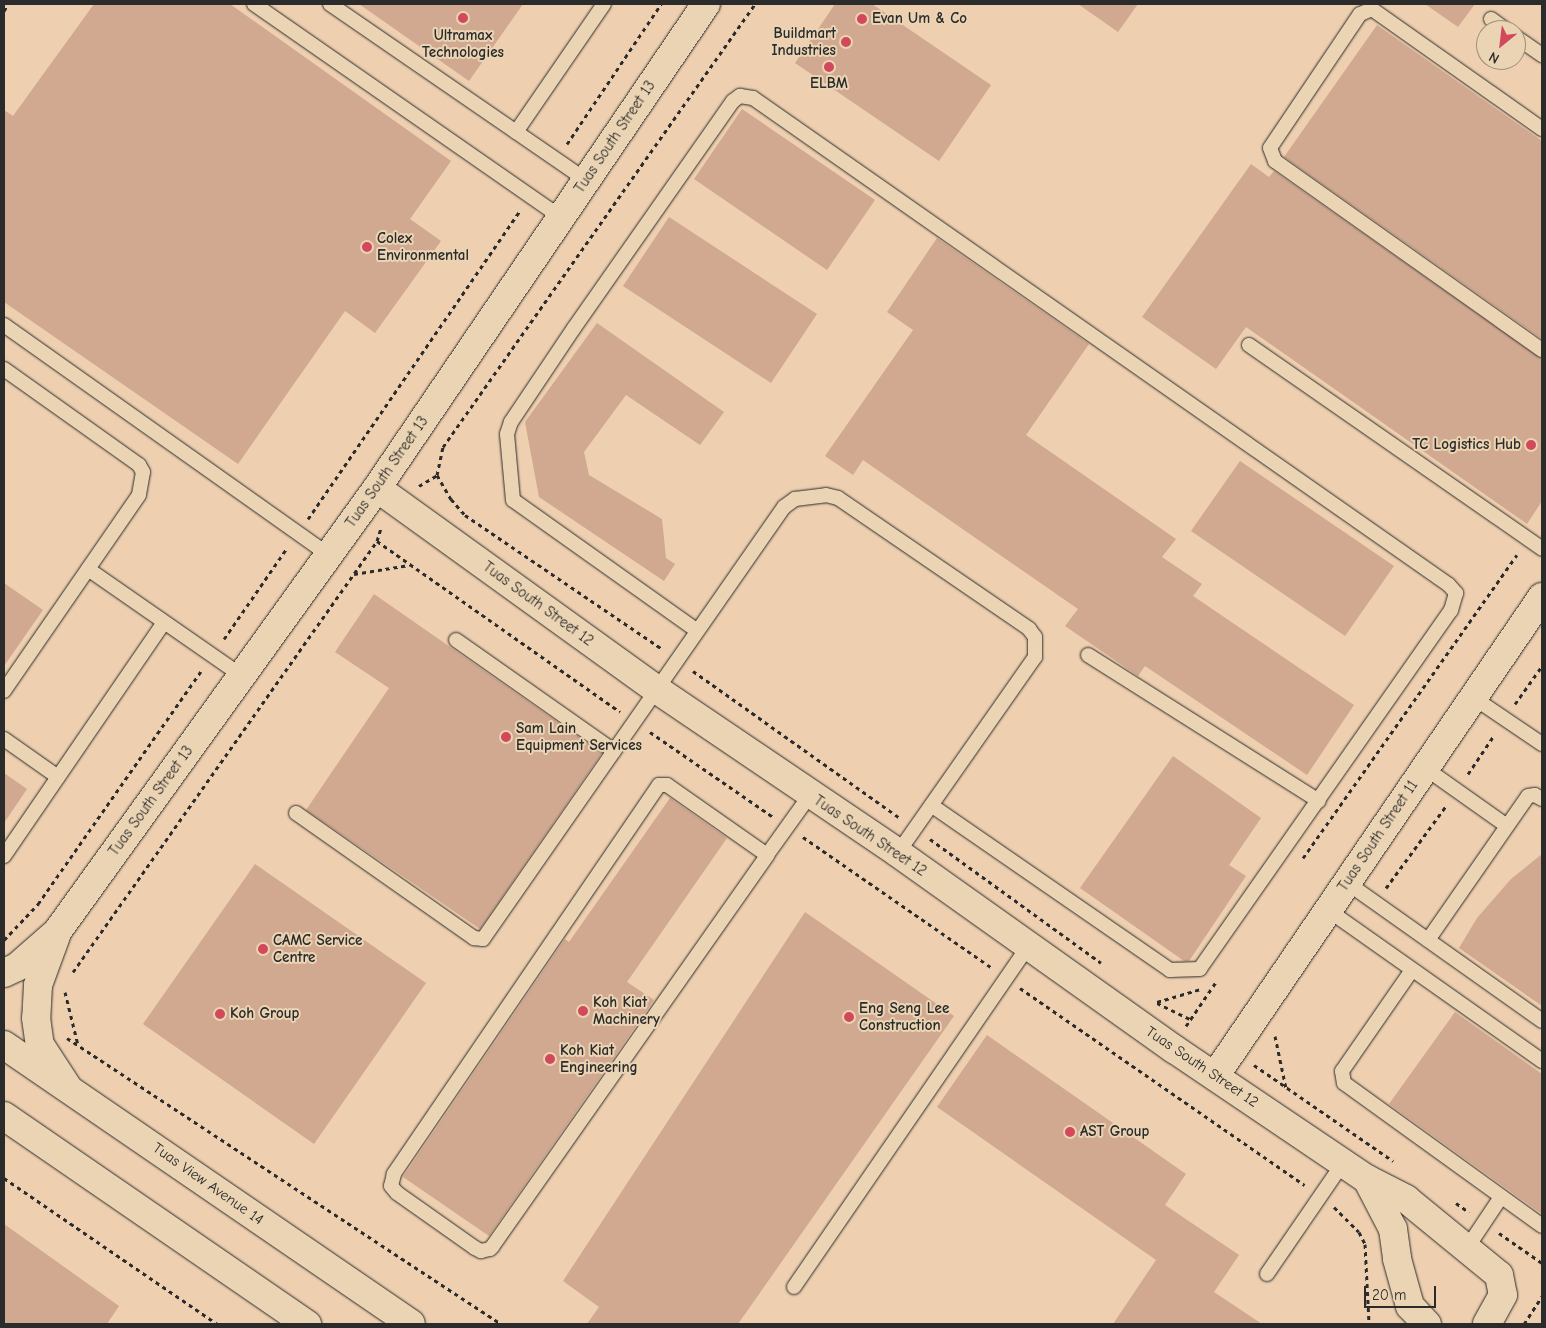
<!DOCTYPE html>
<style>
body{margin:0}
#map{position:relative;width:1546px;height:1328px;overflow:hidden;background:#eecfaf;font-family:"Comic Neue",sans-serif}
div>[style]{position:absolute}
.building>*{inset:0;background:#d1a890}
.path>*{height:3px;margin-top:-1.5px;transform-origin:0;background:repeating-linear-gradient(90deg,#2b2b2b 0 4px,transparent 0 8px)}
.roads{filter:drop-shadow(0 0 1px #2b2b2b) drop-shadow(0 0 1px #2b2b2b)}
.lane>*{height:14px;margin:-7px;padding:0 7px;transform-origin:7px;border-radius:7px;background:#ebd4b3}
.street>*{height:28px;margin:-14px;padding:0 14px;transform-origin:14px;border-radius:14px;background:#ebd4b3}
.secondary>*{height:28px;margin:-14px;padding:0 14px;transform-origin:14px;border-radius:14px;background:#ebd4b3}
.dots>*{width:14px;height:14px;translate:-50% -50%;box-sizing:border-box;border:2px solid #ebd4b3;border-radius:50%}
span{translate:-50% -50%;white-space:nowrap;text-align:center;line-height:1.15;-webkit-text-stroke:4px #ebd4b3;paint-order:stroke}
.poi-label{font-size:15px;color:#2b2b2b;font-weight:700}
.left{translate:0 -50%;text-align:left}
.right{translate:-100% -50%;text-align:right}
.street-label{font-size:15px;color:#2b2b2b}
.frame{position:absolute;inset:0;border:5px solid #2b2b2b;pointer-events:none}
.north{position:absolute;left:1476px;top:20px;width:50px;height:50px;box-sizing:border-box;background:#ebd4b3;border:1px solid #9e907d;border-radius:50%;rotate:209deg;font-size:14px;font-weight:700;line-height:20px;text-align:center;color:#2b2b2b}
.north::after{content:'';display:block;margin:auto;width:18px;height:22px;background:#d1495b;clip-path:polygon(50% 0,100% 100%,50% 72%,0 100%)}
.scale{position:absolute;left:1364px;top:1286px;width:72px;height:22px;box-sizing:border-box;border:2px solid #2b2b2b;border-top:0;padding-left:6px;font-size:15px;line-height:18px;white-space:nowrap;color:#2b2b2b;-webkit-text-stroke:4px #ebd4b3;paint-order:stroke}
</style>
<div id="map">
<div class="building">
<div style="clip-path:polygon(94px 4px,230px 4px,451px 161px,410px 219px,441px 241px,375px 333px,345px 311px,238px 464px,4px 302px,4px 110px,13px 116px)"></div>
<div style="clip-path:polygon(359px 4px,523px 4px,469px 81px)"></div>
<div style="clip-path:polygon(835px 4px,872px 4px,991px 85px,939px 161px,795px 63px)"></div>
<div style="clip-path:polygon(1078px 4px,1138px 4px,1118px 32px)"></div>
<div style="clip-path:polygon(1425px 4px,1475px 4px,1458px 27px)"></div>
<div style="clip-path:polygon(1377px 25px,1542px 141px,1542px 339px,1284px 157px)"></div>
<div style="clip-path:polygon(742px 109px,875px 200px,827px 270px,694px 179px)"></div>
<div style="clip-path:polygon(1251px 164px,1269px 177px,1274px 171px,1542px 359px,1542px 501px,1527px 524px,1246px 327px,1216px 369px,1142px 317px)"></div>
<div style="clip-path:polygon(669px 217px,817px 314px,771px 383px,623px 286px)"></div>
<div style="clip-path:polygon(937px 238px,1089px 344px,1026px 435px,1176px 539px,1162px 557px,1202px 584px,1193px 596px,1354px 705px,1307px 775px,1145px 666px,1138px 676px,1065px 626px,1078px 609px,863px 460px,853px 475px,825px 456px,913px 330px,887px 312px)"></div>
<div style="clip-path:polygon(597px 323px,724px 412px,700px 445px,626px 395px,584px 452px,589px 475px,662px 519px,666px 558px,675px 564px,664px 581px,539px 497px,525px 422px)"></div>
<div style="clip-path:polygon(1240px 461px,1394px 566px,1345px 636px,1191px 531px)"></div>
<div style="clip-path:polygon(4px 583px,43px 610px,4px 666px)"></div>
<div style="clip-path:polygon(374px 594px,602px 753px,480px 929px,306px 810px,389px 688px,335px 652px)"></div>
<div style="clip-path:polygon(1173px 756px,1261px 818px,1229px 865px,1246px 876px,1189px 961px,1184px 961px,1080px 888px)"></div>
<div style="clip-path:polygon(4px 773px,27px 789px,4px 823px)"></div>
<div style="clip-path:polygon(670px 798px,727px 838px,627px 982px,654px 1000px,489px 1236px,403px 1177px,565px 939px,569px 942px)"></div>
<div style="clip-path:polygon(1542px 854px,1542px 1006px,1459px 948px,1477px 918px,1511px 879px)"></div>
<div style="clip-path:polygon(255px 864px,426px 983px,314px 1144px,143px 1024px)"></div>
<div style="clip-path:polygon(805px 912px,954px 1016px,738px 1324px,587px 1324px,599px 1307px,563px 1281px)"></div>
<div style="clip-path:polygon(1455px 1012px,1542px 1074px,1542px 1214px,1389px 1104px)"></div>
<div style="clip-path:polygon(987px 1035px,1186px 1174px,1165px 1205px,1239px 1255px,1214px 1292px,1262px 1324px,1113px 1324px,1156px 1260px,937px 1107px)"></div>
<div style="clip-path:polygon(4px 1224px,119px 1306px,107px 1324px,4px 1324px)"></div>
</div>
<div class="path">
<div style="left:4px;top:11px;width:8px;rotate:-60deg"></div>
<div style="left:567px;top:144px;width:169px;rotate:-56.1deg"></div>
<div style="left:437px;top:475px;width:28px;rotate:60deg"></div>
<div style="left:451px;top:499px;width:21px;rotate:49deg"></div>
<div style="left:465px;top:515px;width:238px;rotate:34.2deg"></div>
<div style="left:419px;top:486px;width:21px;rotate:-31deg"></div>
<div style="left:437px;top:475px;width:29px;rotate:-78deg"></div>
<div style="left:443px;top:447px;width:542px;rotate:-54.84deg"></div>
<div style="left:308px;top:519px;width:374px;rotate:-55.5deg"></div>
<div style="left:377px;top:541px;width:297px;rotate:35.1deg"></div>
<div style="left:354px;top:574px;width:56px;rotate:-9.3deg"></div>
<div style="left:224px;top:639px;width:111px;rotate:-55.3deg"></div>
<div style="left:693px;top:671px;width:254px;rotate:35.4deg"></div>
<div style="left:1515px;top:704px;width:47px;rotate:-54.6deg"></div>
<div style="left:650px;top:732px;width:150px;rotate:34.6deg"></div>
<div style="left:1468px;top:774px;width:48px;rotate:-56deg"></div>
<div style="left:803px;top:837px;width:229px;rotate:34.7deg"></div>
<div style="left:930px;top:839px;width:211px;rotate:35.9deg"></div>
<div style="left:1303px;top:858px;width:371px;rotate:-54.8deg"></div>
<div style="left:1386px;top:888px;width:102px;rotate:-53.8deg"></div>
<div style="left:4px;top:940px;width:50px;rotate:-46.6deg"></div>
<div style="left:38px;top:904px;width:284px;rotate:-55deg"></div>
<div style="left:73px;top:972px;width:527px;rotate:-54.8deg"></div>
<div style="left:377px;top:541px;width:14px;rotate:-73deg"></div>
<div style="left:1020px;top:988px;width:346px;rotate:34.7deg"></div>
<div style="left:65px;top:992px;width:55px;rotate:76.2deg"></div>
<div style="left:1157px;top:1002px;width:46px;rotate:-16.5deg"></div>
<div style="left:1157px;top:1003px;width:37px;rotate:26deg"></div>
<div style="left:1186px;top:1026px;width:53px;rotate:-55.7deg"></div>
<div style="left:1275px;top:1036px;width:53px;rotate:78.1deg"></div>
<div style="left:67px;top:1038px;width:520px;rotate:33.38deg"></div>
<div style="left:1254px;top:1065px;width:169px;rotate:34.6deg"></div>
<div style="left:4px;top:1178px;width:258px;rotate:34.4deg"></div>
<div style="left:1456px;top:1203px;width:16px;rotate:35deg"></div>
<div style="left:1334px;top:1207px;width:35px;rotate:45deg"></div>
<div style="left:1359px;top:1232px;width:13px;rotate:63deg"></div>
<div style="left:1365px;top:1244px;width:80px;rotate:87.1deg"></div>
<div style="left:1499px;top:1233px;width:52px;rotate:34.9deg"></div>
<div style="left:1524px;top:1324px;width:33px;rotate:-57deg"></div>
</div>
<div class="roads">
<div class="lane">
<div style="left:254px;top:4px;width:374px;rotate:34.8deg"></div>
<div style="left:330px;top:4px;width:311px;rotate:34.5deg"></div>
<div style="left:1491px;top:19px;width:19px;rotate:36deg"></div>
<div style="left:1516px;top:37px;width:32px;rotate:35deg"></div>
<div style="left:1542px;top:129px;width:208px;rotate:-144.8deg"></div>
<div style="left:1372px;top:9px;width:13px;rotate:157deg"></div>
<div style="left:1360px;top:14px;width:161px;rotate:123.9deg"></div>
<div style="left:1270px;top:148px;width:14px;rotate:69deg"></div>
<div style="left:1275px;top:161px;width:327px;rotate:35.3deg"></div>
<div style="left:516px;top:132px;width:155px;rotate:-55.5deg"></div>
<div style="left:4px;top:325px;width:398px;rotate:35.3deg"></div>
<div style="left:1249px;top:345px;width:357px;rotate:34.8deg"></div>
<div style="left:4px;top:369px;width:166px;rotate:35.4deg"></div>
<div style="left:139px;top:465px;width:8px;rotate:60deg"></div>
<div style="left:143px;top:472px;width:23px;rotate:100deg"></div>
<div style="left:139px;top:495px;width:238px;rotate:124.6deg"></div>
<div style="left:88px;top:569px;width:188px;rotate:34.8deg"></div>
<div style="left:696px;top:630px;width:224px;rotate:-144.6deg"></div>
<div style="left:513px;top:500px;width:66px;rotate:-95.2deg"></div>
<div style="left:507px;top:434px;width:13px;rotate:-72deg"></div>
<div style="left:511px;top:422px;width:113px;rotate:-56.2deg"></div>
<div style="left:574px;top:328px;width:277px;rotate:-55deg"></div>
<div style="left:733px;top:101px;width:9px;rotate:-36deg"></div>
<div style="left:740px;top:96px;width:13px;rotate:9deg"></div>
<div style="left:753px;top:98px;width:849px;rotate:34.98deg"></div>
<div style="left:1449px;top:585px;width:11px;rotate:49deg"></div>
<div style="left:1456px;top:593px;width:18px;rotate:106deg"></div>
<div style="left:1451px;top:610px;width:438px;rotate:125deg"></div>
<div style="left:1200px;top:969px;width:30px;rotate:178deg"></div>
<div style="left:1170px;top:970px;width:290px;rotate:-145.4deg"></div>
<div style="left:456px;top:640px;width:193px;rotate:35.1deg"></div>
<div style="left:1088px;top:655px;width:273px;rotate:32.3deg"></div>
<div style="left:1474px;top:698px;width:82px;rotate:34.1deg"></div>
<div style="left:4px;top:739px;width:66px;rotate:35.1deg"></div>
<div style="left:1425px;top:768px;width:100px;rotate:35.3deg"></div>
<div style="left:296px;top:813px;width:218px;rotate:35.1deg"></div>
<div style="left:474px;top:938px;width:9px;rotate:6deg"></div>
<div style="left:483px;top:939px;width:527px;rotate:-55.13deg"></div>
<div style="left:784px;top:507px;width:14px;rotate:-36deg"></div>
<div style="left:795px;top:499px;width:31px;rotate:-7deg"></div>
<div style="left:826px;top:495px;width:12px;rotate:14deg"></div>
<div style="left:838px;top:498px;width:232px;rotate:34.4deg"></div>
<div style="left:1029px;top:629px;width:10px;rotate:53deg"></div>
<div style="left:1035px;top:637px;width:20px;rotate:90deg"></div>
<div style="left:1035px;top:657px;width:239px;rotate:125deg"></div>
<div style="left:767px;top:855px;width:122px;rotate:-145deg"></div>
<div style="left:667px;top:785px;width:8px;rotate:180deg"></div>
<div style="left:659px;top:785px;width:471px;rotate:124.3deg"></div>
<div style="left:394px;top:1174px;width:12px;rotate:104deg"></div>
<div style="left:391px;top:1186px;width:9px;rotate:49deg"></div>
<div style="left:397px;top:1193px;width:95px;rotate:35.2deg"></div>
<div style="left:475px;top:1248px;width:7px;rotate:27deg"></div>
<div style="left:481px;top:1251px;width:9px;rotate:-13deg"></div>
<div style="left:490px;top:1249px;width:3px;rotate:-45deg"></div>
<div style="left:492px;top:1247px;width:479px;rotate:-54.9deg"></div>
<div style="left:767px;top:855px;width:74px;rotate:-54.4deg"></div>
<div style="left:4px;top:856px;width:283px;rotate:-55.6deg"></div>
<div style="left:1346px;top:882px;width:240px;rotate:35.3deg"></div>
<div style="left:1328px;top:910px;width:262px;rotate:35.2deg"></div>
<div style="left:1428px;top:940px;width:175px;rotate:-55.2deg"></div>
<div style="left:1528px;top:796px;width:7px;rotate:-8deg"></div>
<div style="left:1535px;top:795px;width:8px;rotate:30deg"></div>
<div style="left:1412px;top:970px;width:123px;rotate:124.7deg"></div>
<div style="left:1342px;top:1071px;width:12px;rotate:81deg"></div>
<div style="left:1344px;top:1083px;width:244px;rotate:35.8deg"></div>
<div style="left:1467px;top:1248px;width:61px;rotate:-56.3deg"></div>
<div style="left:1267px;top:1274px;width:135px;rotate:-55.6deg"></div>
<div style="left:794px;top:1287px;width:414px;rotate:-55.5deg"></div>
</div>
<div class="street">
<div style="left:377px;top:488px;width:344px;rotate:35.8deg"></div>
<div style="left:656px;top:689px;width:292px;rotate:34.1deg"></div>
<div style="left:898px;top:853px;width:339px;rotate:35.4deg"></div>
<div style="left:1174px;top:1049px;width:233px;rotate:34deg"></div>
<div style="left:1367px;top:1179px;width:44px;rotate:27.1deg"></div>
<div style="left:1406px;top:1199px;width:120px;rotate:39.3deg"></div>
<div style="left:1499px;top:1275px;width:20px;rotate:79deg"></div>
<div style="left:1503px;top:1295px;width:33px;rotate:119deg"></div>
<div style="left:56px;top:936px;width:52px;rotate:110.2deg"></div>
<div style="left:38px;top:985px;width:33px;rotate:93deg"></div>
<div style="left:36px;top:1018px;width:27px;rotate:82deg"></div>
<div style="left:40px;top:1045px;width:51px;rotate:56.9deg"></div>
<div style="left:4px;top:973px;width:14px;rotate:-25deg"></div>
<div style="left:17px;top:967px;width:53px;rotate:-41.2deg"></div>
<div style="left:57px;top:932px;width:547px;rotate:-54.22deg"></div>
<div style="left:377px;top:488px;width:585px;rotate:-55.79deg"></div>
<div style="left:1215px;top:1076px;width:580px;rotate:-55.68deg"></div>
<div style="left:1367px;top:1179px;width:56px;rotate:62.5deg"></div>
<div style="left:1393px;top:1229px;width:30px;rotate:82deg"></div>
<div style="left:1397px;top:1259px;width:49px;rotate:74.5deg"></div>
<div style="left:1410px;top:1306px;width:25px;rotate:47deg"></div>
</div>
<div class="secondary">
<div style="left:4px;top:1045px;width:493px;rotate:34.4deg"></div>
<div style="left:4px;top:1116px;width:368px;rotate:34.5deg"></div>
</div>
</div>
<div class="dots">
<div style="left:463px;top:18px;background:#d1495b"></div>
<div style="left:862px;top:19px;background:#d1495b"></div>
<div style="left:846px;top:42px;background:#d1495b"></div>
<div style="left:829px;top:67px;background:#d1495b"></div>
<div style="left:367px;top:247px;background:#d1495b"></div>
<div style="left:1531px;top:445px;background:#d1495b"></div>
<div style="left:506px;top:737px;background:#d1495b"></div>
<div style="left:263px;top:949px;background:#d1495b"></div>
<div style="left:583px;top:1011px;background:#d1495b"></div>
<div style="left:220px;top:1014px;background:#d1495b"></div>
<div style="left:849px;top:1017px;background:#d1495b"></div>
<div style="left:550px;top:1059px;background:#d1495b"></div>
<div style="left:1070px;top:1132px;background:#d1495b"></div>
</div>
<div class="poi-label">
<span class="left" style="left:872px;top:19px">Evan Um &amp; Co</span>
<span class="right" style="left:836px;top:42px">Buildmart<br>Industries</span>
<span style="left:463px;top:44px">Ultramax<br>Technologies</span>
<span style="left:829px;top:84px">ELBM</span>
<span class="left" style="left:377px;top:247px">Colex<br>Environmental</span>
<span class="right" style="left:1521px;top:445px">TC Logistics Hub</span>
<span class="left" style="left:516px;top:737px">Sam Lain<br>Equipment Services</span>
<span class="left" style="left:273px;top:949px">CAMC Service<br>Centre</span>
<span class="left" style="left:593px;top:1011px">Koh Kiat<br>Machinery</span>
<span class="left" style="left:859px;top:1017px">Eng Seng Lee<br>Construction</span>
<span class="left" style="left:230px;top:1014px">Koh Group</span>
<span class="left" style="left:560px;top:1059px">Koh Kiat<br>Engineering</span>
<span class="left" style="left:1080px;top:1132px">AST Group</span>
</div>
<div class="street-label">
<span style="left:615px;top:137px;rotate:-56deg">Tuas South Street 13</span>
<span style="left:387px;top:472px;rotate:-55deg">Tuas South Street 13</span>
<span style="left:538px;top:604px;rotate:36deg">Tuas South Street 12</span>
<span style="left:151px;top:801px;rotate:-54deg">Tuas South Street 13</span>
<span style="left:870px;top:836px;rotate:34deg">Tuas South Street 12</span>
<span style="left:1378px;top:836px;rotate:-56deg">Tuas South Street 11</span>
<span style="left:1202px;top:1067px;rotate:34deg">Tuas South Street 12</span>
<span style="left:208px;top:1184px;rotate:35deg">Tuas View Avenue 14</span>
</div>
<div class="frame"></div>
<div class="north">N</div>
<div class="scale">20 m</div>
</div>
